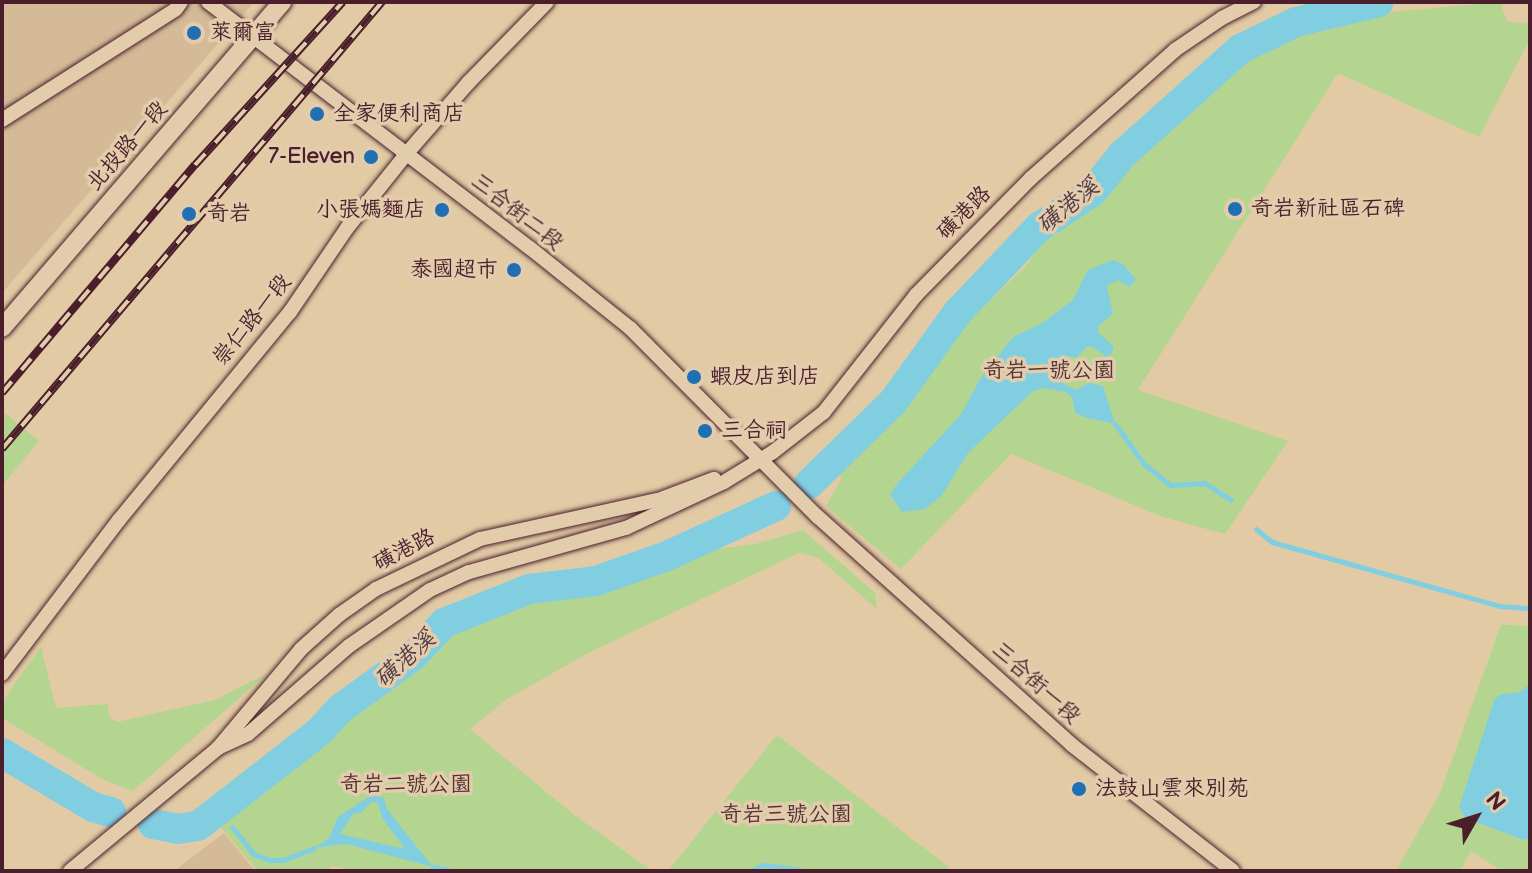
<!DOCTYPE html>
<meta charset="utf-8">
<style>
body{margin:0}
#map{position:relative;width:1532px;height:873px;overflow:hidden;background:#e2caa5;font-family:"Balsamiq Sans","LXGW WenKai TC",sans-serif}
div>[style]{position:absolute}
.built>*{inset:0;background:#d4ba97}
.green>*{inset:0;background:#b3d58f}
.water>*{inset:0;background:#82cee1}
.stream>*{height:5px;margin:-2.5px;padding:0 2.5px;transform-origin:2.5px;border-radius:2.5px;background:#82cee1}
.river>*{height:30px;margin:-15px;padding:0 15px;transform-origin:15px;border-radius:15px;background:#82cee1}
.roads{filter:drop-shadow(0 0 2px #4a1f2b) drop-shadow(0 0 2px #4a1f2b)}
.minor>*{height:14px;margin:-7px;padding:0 7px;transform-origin:7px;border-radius:7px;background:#e3ccac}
.tertiary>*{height:18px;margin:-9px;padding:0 9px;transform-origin:9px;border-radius:9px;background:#e3ccac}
.rail>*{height:8px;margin-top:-4px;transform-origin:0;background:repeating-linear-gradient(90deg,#e3ccac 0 15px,#4a1f2b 0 30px);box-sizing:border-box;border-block:2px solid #4a1f2b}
.dots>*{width:22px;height:22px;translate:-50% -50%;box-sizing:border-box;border:4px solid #e3ccac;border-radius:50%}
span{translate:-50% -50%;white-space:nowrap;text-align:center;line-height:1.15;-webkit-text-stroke:7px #e3ccac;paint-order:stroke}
.poi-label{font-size:22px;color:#4a1f2b}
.left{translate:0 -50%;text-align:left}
.right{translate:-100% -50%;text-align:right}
.street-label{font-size:22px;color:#4a1f2b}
.park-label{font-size:22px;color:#543135}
.water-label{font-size:24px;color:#523946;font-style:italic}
.frame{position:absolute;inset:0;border:4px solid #4a1f2b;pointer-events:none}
.north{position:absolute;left:1436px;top:777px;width:80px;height:80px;-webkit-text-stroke:6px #e3ccac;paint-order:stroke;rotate:51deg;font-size:22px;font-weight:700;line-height:32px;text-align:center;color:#4a1f2b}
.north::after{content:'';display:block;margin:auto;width:28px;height:36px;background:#4a1f2b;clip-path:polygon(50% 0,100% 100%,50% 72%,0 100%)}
</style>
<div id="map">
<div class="built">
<div style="clip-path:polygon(2px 2px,254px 2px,2px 293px)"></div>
<div style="clip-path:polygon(224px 833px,255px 871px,174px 871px)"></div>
</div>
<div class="green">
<div style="clip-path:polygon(1500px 2px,1507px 21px,1530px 24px,1530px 39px,1479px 137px,1338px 73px,1138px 390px,1288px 441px,1225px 534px,1163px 517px,1011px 454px,901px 569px,826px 506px,841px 480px,840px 470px,910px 397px,939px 352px,961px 327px,1023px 269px,1049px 236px,1086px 211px,1120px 169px,1239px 58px,1302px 29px,1368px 14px)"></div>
<div style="clip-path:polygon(2px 411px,39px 441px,2px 486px)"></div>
<div style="clip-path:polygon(803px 530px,875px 593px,877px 609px,817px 557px,799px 553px,590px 652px,507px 699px,470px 729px,573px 814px,652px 871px,357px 871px,332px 866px,329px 871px,258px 871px,213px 818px,419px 670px,454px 631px,529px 600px,597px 585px,617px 569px,645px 559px,755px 544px)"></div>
<div style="clip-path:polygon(1501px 625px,1530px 626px,1530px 871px,1502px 871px,1471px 851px,1460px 871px,1396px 871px,1440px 793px)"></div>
<div style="clip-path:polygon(41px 647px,56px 708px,107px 704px,110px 718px,117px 722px,215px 700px,268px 673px,133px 791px,102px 779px,2px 718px,2px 702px)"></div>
<div style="clip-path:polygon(777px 735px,949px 867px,947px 871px,668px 871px)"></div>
</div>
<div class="water">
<div style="clip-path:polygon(1113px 260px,1123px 264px,1136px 279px,1129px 287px,1118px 280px,1107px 286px,1113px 314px,1098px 326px,1098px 332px,1114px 347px,1112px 353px,1106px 357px,1093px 347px,1086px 347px,1077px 358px,1063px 355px,1058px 359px,1057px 373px,1058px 381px,1076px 390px,1089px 383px,1103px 386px,1115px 424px,1083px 417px,1075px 412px,1072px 397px,1066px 392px,1044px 388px,1032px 392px,968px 453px,942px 495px,925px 509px,902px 512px,890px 495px,896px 485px,962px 413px,980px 379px,1013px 337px,1042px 323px,1073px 300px,1088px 270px)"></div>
<div style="clip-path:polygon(1530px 684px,1530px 838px,1524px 840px,1465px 818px,1459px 807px,1494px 701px,1499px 695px,1520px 692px)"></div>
<div style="clip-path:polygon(evenodd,371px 795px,384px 798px,387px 809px,433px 867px,346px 844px,314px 848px,329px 838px,338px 817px,371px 795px,371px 802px,378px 803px,382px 818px,405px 849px,340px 834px,354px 813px,361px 813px,371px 802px)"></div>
</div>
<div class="stream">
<div style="left:1115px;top:424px;width:49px;rotate:54.1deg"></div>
<div style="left:1144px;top:464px;width:33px;rotate:39deg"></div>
<div style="left:1170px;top:485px;width:35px;rotate:-3deg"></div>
<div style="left:1205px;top:483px;width:31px;rotate:33deg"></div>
<div style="left:1256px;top:529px;width:21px;rotate:39deg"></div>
<div style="left:1272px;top:542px;width:236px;rotate:15.7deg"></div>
<div style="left:1499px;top:606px;width:31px;rotate:4deg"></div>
<div style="left:232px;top:827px;width:35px;rotate:51deg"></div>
<div style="left:254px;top:854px;width:17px;rotate:21deg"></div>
<div style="left:270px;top:860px;width:13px"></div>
<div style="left:283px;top:860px;width:33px;rotate:-21deg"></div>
<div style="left:433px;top:867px;width:21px;rotate:11deg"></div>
<div style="left:750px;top:871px;width:15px;rotate:-23deg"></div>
<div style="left:764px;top:865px;width:44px;rotate:7.8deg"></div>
</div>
<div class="river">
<div style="left:809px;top:484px;width:117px;rotate:-44.3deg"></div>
<div style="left:893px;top:402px;width:111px;rotate:-54.2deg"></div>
<div style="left:958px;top:312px;width:117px;rotate:-46.4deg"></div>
<div style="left:1039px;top:227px;width:64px;rotate:-33.4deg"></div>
<div style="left:1092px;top:192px;width:48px;rotate:-51deg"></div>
<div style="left:1122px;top:155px;width:159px;rotate:-41.9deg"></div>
<div style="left:1240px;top:49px;width:62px;rotate:-25.7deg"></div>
<div style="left:1296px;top:22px;width:85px;rotate:-13.5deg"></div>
<div style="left:2px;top:753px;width:106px;rotate:30.7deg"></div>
<div style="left:93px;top:807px;width:19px;rotate:16deg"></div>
<div style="left:153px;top:824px;width:25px;rotate:11deg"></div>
<div style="left:178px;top:829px;width:20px;rotate:-9deg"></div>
<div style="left:198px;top:826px;width:155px;rotate:-37.9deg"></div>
<div style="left:320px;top:731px;width:30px;rotate:-48deg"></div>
<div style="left:340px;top:709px;width:90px;rotate:-36deg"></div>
<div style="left:413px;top:656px;width:45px;rotate:-46.8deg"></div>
<div style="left:444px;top:623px;width:92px;rotate:-21.8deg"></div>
<div style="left:529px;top:589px;width:67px;rotate:-6.8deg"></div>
<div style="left:596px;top:581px;width:75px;rotate:-19.4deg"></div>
<div style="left:667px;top:556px;width:120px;rotate:-24.6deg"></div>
</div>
<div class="roads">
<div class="minor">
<div style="left:208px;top:2px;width:405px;rotate:37.4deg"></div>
<div style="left:530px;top:248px;width:128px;rotate:38.7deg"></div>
<div style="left:630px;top:328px;width:267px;rotate:45.2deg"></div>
<div style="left:818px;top:517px;width:341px;rotate:41.9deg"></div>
<div style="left:1072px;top:745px;width:204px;rotate:38deg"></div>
<div style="left:2px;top:120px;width:206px;rotate:-32.5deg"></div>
<div style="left:176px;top:9px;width:9px;rotate:-54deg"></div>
<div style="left:2px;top:674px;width:193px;rotate:-52.8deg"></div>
<div style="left:119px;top:520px;width:269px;rotate:-50.6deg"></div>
<div style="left:290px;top:312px;width:102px;rotate:-55.8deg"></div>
<div style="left:347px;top:228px;width:96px;rotate:-51.3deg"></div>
<div style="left:407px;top:153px;width:93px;rotate:-48.9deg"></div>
<div style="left:468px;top:83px;width:113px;rotate:-45.7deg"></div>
<div style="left:218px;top:748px;width:33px;rotate:-25deg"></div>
<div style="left:248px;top:734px;width:134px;rotate:-41.1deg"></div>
<div style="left:349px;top:646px;width:98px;rotate:-34.7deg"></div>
<div style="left:430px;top:590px;width:43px;rotate:-24.8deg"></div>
<div style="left:469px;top:572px;width:163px;rotate:-15.7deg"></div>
<div style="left:626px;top:528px;width:108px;rotate:-25.1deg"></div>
<div style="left:724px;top:482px;width:57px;rotate:-31.5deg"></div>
<div style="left:773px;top:452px;width:65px;rotate:-38.1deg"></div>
<div style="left:824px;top:412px;width:149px;rotate:-51.8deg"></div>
<div style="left:916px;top:295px;width:164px;rotate:-45.5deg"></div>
<div style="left:1031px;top:178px;width:193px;rotate:-41.6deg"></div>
<div style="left:1175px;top:50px;width:57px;rotate:-34.2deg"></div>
<div style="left:1222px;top:18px;width:36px;rotate:-27deg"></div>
<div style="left:70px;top:871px;width:192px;rotate:-39.7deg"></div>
<div style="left:218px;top:748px;width:129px;rotate:-50deg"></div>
<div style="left:301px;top:649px;width:51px;rotate:-41.8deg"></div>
<div style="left:339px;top:615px;width:45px;rotate:-35.1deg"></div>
<div style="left:376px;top:589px;width:115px;rotate:-25.7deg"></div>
<div style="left:480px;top:539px;width:182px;rotate:-12.4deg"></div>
<div style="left:658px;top:500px;width:60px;rotate:-20.6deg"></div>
</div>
<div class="tertiary">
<div style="left:2px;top:328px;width:430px;rotate:-49.3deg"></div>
</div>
</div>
<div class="rail">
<div style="left:2px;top:393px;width:299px;rotate:-49.8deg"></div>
<div style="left:195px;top:165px;width:220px;rotate:-47.8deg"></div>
<div style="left:2px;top:449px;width:587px;rotate:-49.63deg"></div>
</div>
<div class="dots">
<div style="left:194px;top:33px;background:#1f6fb2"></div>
<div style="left:317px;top:114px;background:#1f6fb2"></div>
<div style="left:371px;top:157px;background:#1f6fb2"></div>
<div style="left:1235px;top:209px;background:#1f6fb2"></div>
<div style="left:442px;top:210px;background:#1f6fb2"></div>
<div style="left:189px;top:214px;background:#1f6fb2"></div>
<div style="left:514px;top:270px;background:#1f6fb2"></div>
<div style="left:694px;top:377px;background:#1f6fb2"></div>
<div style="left:705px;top:431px;background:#1f6fb2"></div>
<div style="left:1079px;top:789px;background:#1f6fb2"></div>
</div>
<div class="poi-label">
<span class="left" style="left:210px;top:33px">萊爾富</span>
<span class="left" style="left:333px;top:114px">全家便利商店</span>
<span class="right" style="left:355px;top:157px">7-Eleven</span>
<span class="left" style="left:1251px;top:209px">奇岩新社區石碑</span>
<span class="right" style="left:426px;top:210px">小張媽麵店</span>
<span class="left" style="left:207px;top:214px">奇岩</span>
<span class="right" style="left:498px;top:270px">泰國超市</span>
<span class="left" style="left:710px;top:377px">蝦皮店到店</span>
<span class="left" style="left:721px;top:431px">三合祠</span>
<span class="left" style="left:1095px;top:789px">法鼓山雲來別苑</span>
</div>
<div class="street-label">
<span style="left:127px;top:146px;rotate:-49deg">北投路一段</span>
<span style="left:517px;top:212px;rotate:38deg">三合街二段</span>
<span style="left:964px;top:213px;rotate:-45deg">磺港路</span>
<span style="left:252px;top:320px;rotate:-51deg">崇仁路一段</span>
<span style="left:404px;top:550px;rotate:-27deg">磺港路</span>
<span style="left:1036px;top:683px;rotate:42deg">三合街一段</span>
</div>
<div class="park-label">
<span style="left:1049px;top:371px">奇岩一號公園</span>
<span style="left:406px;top:785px">奇岩二號公園</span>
<span style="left:786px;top:815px">奇岩三號公園</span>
</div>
<div class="water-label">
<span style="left:1068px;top:206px;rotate:-39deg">磺港溪</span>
<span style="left:405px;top:659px;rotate:-42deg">磺港溪</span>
</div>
<div class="frame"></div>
<div class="north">N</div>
</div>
